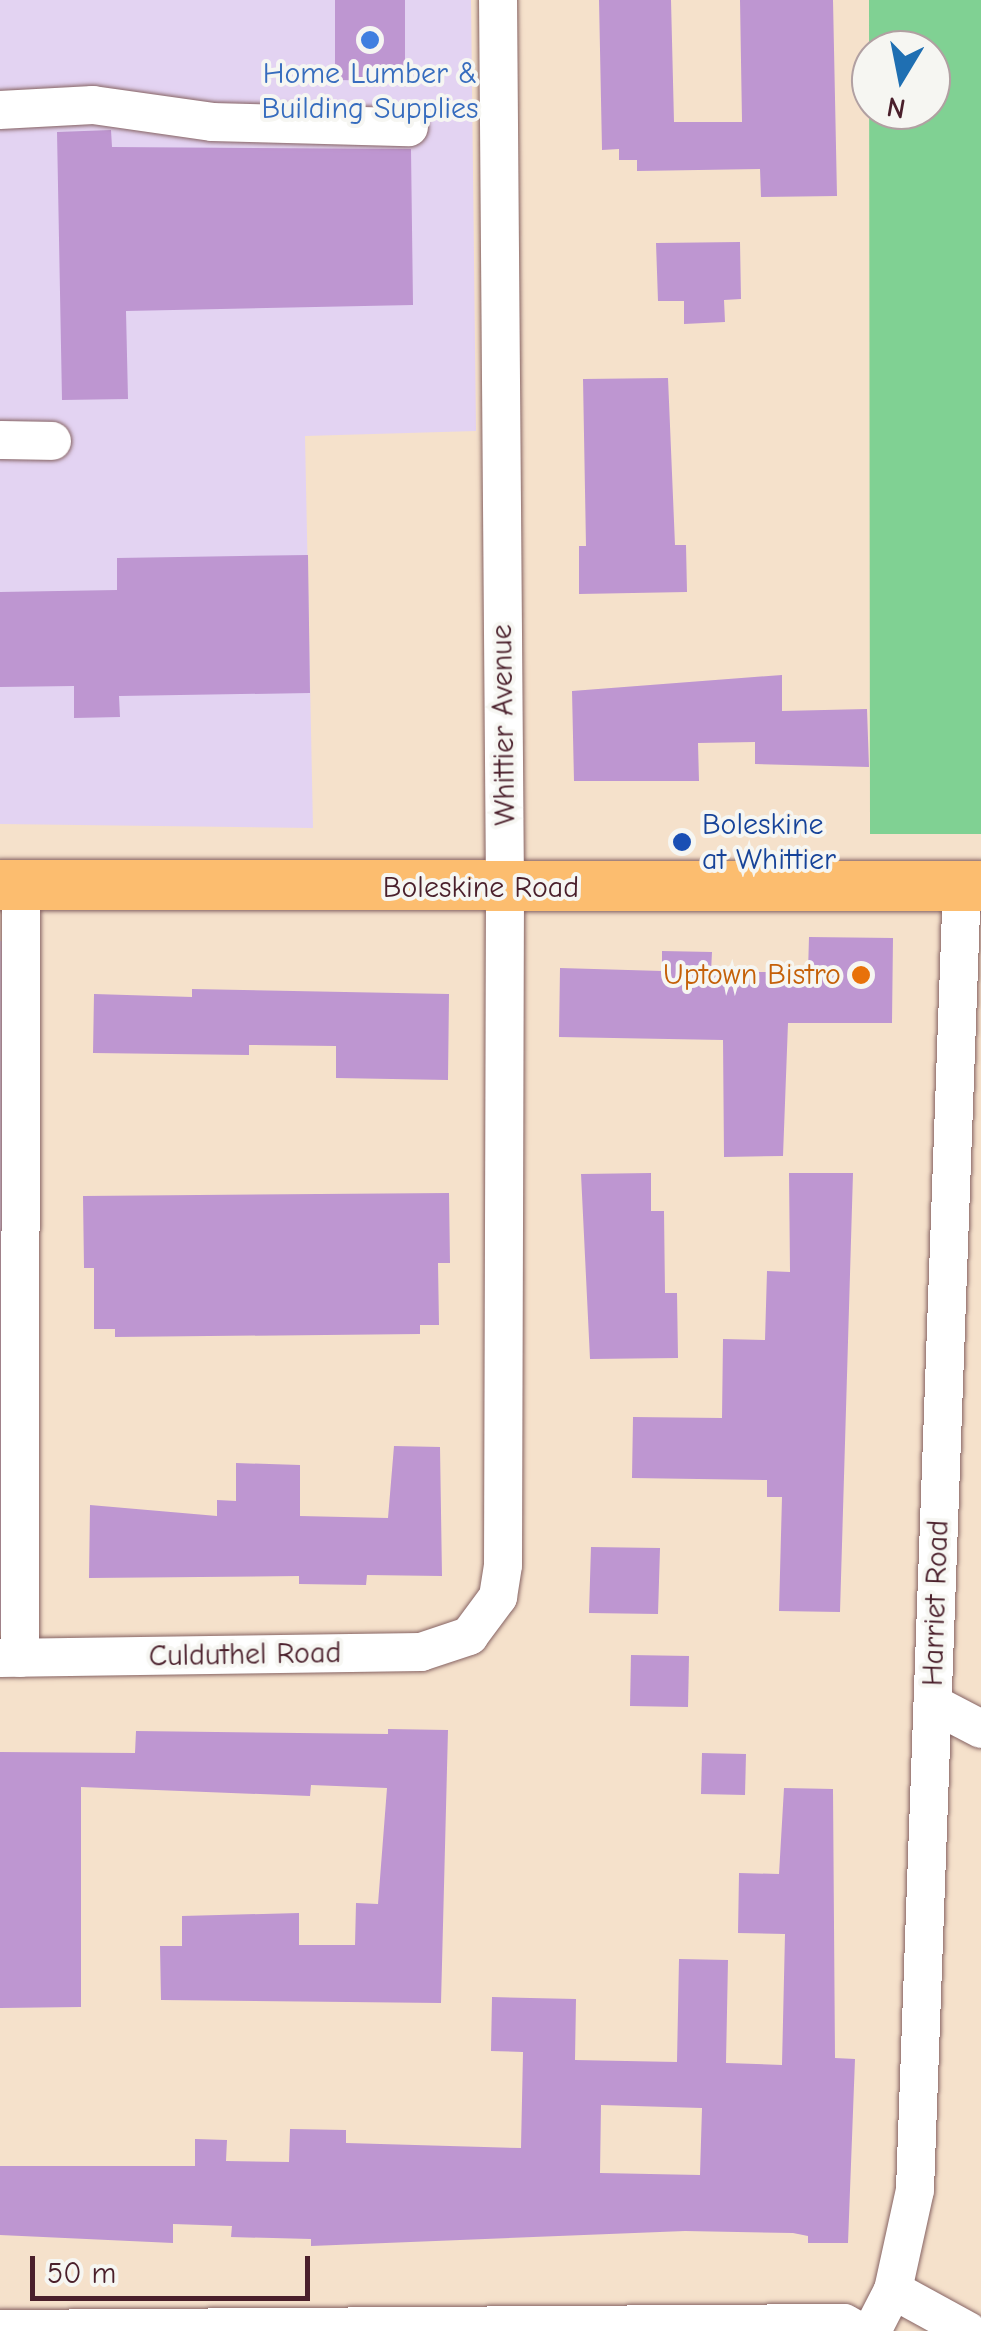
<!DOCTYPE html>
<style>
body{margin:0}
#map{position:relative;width:981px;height:2331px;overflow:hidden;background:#f5e1cb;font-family:"Comic Neue",sans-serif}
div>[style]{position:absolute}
.built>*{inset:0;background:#e3d3f2}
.green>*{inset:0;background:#80d193}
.building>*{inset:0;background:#be96d1}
.roads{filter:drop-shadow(0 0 2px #866363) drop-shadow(0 0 2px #866363)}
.minor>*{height:38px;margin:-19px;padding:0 19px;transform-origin:19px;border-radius:19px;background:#fff}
.major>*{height:50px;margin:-25px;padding:0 25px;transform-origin:25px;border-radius:25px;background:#fcbd6f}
.dots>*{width:28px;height:28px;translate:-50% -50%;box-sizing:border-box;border:5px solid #f6f6f2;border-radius:50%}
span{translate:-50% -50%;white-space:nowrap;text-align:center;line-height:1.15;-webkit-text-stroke:8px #f6f6f2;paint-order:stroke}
.shop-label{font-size:30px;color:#366cbe}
.street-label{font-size:30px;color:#4a1f2b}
.transit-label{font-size:30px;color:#164399}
.left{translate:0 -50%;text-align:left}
.food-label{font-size:30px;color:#c56008}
.right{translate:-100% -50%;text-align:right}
.north{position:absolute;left:851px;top:30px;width:100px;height:100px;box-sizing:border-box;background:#f6f6f2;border:2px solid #b1a0a2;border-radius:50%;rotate:190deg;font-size:28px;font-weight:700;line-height:40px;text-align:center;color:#4a1f2b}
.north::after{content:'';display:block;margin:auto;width:35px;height:45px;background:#1f6fb2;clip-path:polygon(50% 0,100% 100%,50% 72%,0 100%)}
.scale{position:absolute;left:30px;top:2256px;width:280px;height:45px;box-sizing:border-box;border:5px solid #4a1f2b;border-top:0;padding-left:12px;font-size:30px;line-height:35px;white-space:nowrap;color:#4a1f2b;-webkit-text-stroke:8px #f6f6f2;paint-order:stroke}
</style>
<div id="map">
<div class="built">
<div style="clip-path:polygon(0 0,471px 0,476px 431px,305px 436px,313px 828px,0 824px)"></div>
<div style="clip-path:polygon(0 941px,11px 941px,9px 1631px,0 1631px)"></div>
</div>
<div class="green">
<div style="clip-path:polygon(evenodd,869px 0,981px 0,981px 834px,870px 834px,869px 0,871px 50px,931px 50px,931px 110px,871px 110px,871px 50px)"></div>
</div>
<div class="building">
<div style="clip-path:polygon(335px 0,405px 0,405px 81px,335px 80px)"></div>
<div style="clip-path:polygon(599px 0,671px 0,674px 122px,742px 122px,740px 0,833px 0,837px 196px,761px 197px,760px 169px,637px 171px,637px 160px,619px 160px,619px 149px,602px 150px)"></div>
<div style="clip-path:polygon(111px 130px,112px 147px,411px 149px,413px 305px,126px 311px,128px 399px,62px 400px,57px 132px)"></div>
<div style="clip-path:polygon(740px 242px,741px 299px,724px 300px,725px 322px,684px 324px,684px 301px,658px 301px,656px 243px)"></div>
<div style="clip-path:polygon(668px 378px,675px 545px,686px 545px,687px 592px,579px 594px,579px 546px,586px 546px,583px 379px)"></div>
<div style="clip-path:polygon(308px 555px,310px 693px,119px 696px,120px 717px,74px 718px,74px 686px,0 687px,0 592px,117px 590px,117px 558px)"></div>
<div style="clip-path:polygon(782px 675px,782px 711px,867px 709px,869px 767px,755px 764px,755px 742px,698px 743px,699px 781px,574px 781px,572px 691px)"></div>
<div style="clip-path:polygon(809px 937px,893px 938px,892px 1023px,788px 1023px,783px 1156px,724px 1157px,723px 1040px,559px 1037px,560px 968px,662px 971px,662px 951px,712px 952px,711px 972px,808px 972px)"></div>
<div style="clip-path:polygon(192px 989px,449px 994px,448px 1080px,336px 1078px,336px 1046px,249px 1045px,249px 1055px,93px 1053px,94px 994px,192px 997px)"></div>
<div style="clip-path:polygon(651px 1173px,651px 1211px,664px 1211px,665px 1293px,677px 1293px,678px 1358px,590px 1359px,581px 1174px)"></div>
<div style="clip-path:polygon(789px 1173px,853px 1173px,840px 1612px,779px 1611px,782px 1497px,767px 1497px,767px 1480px,632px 1478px,633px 1417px,722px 1418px,723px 1339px,765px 1340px,767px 1271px,790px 1272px)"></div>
<div style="clip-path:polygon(449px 1193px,450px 1263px,438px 1263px,439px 1325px,420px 1325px,420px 1334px,115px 1337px,115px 1329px,94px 1329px,94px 1268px,84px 1268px,83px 1196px)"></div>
<div style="clip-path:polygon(394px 1446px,440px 1447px,442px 1576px,367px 1575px,366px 1585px,299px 1584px,299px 1576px,89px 1578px,90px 1505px,217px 1516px,217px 1500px,236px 1501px,236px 1463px,300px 1465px,300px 1516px,388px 1518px)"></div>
<div style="clip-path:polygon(591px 1547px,660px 1548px,658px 1614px,589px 1613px)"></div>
<div style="clip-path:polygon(631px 1655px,689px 1656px,688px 1707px,630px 1706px)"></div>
<div style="clip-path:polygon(388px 1729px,448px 1730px,441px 2003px,161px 2000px,160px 1946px,182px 1946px,182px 1916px,299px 1913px,299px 1945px,355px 1945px,356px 1903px,378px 1904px,387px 1788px,311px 1785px,310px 1796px,81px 1787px,81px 2007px,0 2008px,0 1752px,135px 1753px,136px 1731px,388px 1734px)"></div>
<div style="clip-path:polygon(702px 1753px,746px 1754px,745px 1795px,701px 1794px)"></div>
<div style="clip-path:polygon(evenodd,784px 1788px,833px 1789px,835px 2058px,855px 2059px,848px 2243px,808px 2243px,808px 2236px,793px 2233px,685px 2231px,311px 2246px,311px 2239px,231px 2237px,232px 2226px,173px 2224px,173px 2243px,0 2235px,0 2166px,195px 2166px,195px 2139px,227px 2140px,226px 2161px,289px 2162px,290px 2129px,346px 2130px,346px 2143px,521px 2148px,523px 2052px,491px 2051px,492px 1997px,576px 1999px,575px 2060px,677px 2062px,679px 1959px,728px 1960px,726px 2063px,782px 2065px,785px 1934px,738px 1933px,739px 1873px,779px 1874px,784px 1788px,601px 2105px,702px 2108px,700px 2175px,600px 2173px,601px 2105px)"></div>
</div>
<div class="roads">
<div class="minor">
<div style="left:0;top:110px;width:93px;rotate:-3.1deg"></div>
<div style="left:93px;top:105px;width:120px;rotate:8.1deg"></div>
<div style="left:212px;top:122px;width:197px;rotate:1.5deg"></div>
<div style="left:0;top:440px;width:52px;rotate:1.1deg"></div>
<div style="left:0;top:1658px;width:421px;rotate:-0.8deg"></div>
<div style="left:421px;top:1652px;width:51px;rotate:-18.4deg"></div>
<div style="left:469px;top:1636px;width:49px;rotate:-53.4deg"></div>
<div style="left:498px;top:1597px;width:32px;rotate:-81deg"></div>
<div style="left:503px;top:1565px;width:677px;rotate:-89.83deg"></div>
<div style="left:505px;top:888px;width:888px;rotate:-90.45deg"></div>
<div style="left:20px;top:1658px;width:774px;rotate:-89.93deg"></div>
<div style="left:933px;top:1704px;width:54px;rotate:27.5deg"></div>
<div style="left:893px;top:2290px;width:85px;rotate:28.7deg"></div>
<div style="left:0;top:2329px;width:844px;rotate:-0.41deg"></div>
<div style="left:844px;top:2323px;width:17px;rotate:28deg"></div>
<div style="left:872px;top:2331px;width:46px;rotate:-62.9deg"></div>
<div style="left:893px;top:2290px;width:102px;rotate:-77.6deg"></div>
<div style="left:915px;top:2190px;width:1305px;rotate:-87.94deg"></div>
</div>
<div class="major">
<div style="left:0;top:885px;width:981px;rotate:0.06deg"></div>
</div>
</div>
<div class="dots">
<div style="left:370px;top:40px;background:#3f7fe0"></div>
<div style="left:682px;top:842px;background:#1a4fb4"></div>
<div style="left:861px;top:975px;background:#e8710a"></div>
</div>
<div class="shop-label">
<span style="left:370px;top:91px">Home Lumber &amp;<br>Building Supplies</span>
</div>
<div class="street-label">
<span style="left:504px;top:725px;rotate:-91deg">Whittier Avenue</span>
<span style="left:481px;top:888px">Boleskine Road</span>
<span style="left:936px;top:1603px;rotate:-88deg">Harriet Road</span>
<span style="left:245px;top:1655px;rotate:-1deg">Culduthel Road</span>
</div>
<div class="transit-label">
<span class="left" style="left:702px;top:842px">Boleskine<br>at Whittier</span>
</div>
<div class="food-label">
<span class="right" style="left:841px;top:975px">Uptown Bistro</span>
</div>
<div class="north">N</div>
<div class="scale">50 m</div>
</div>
